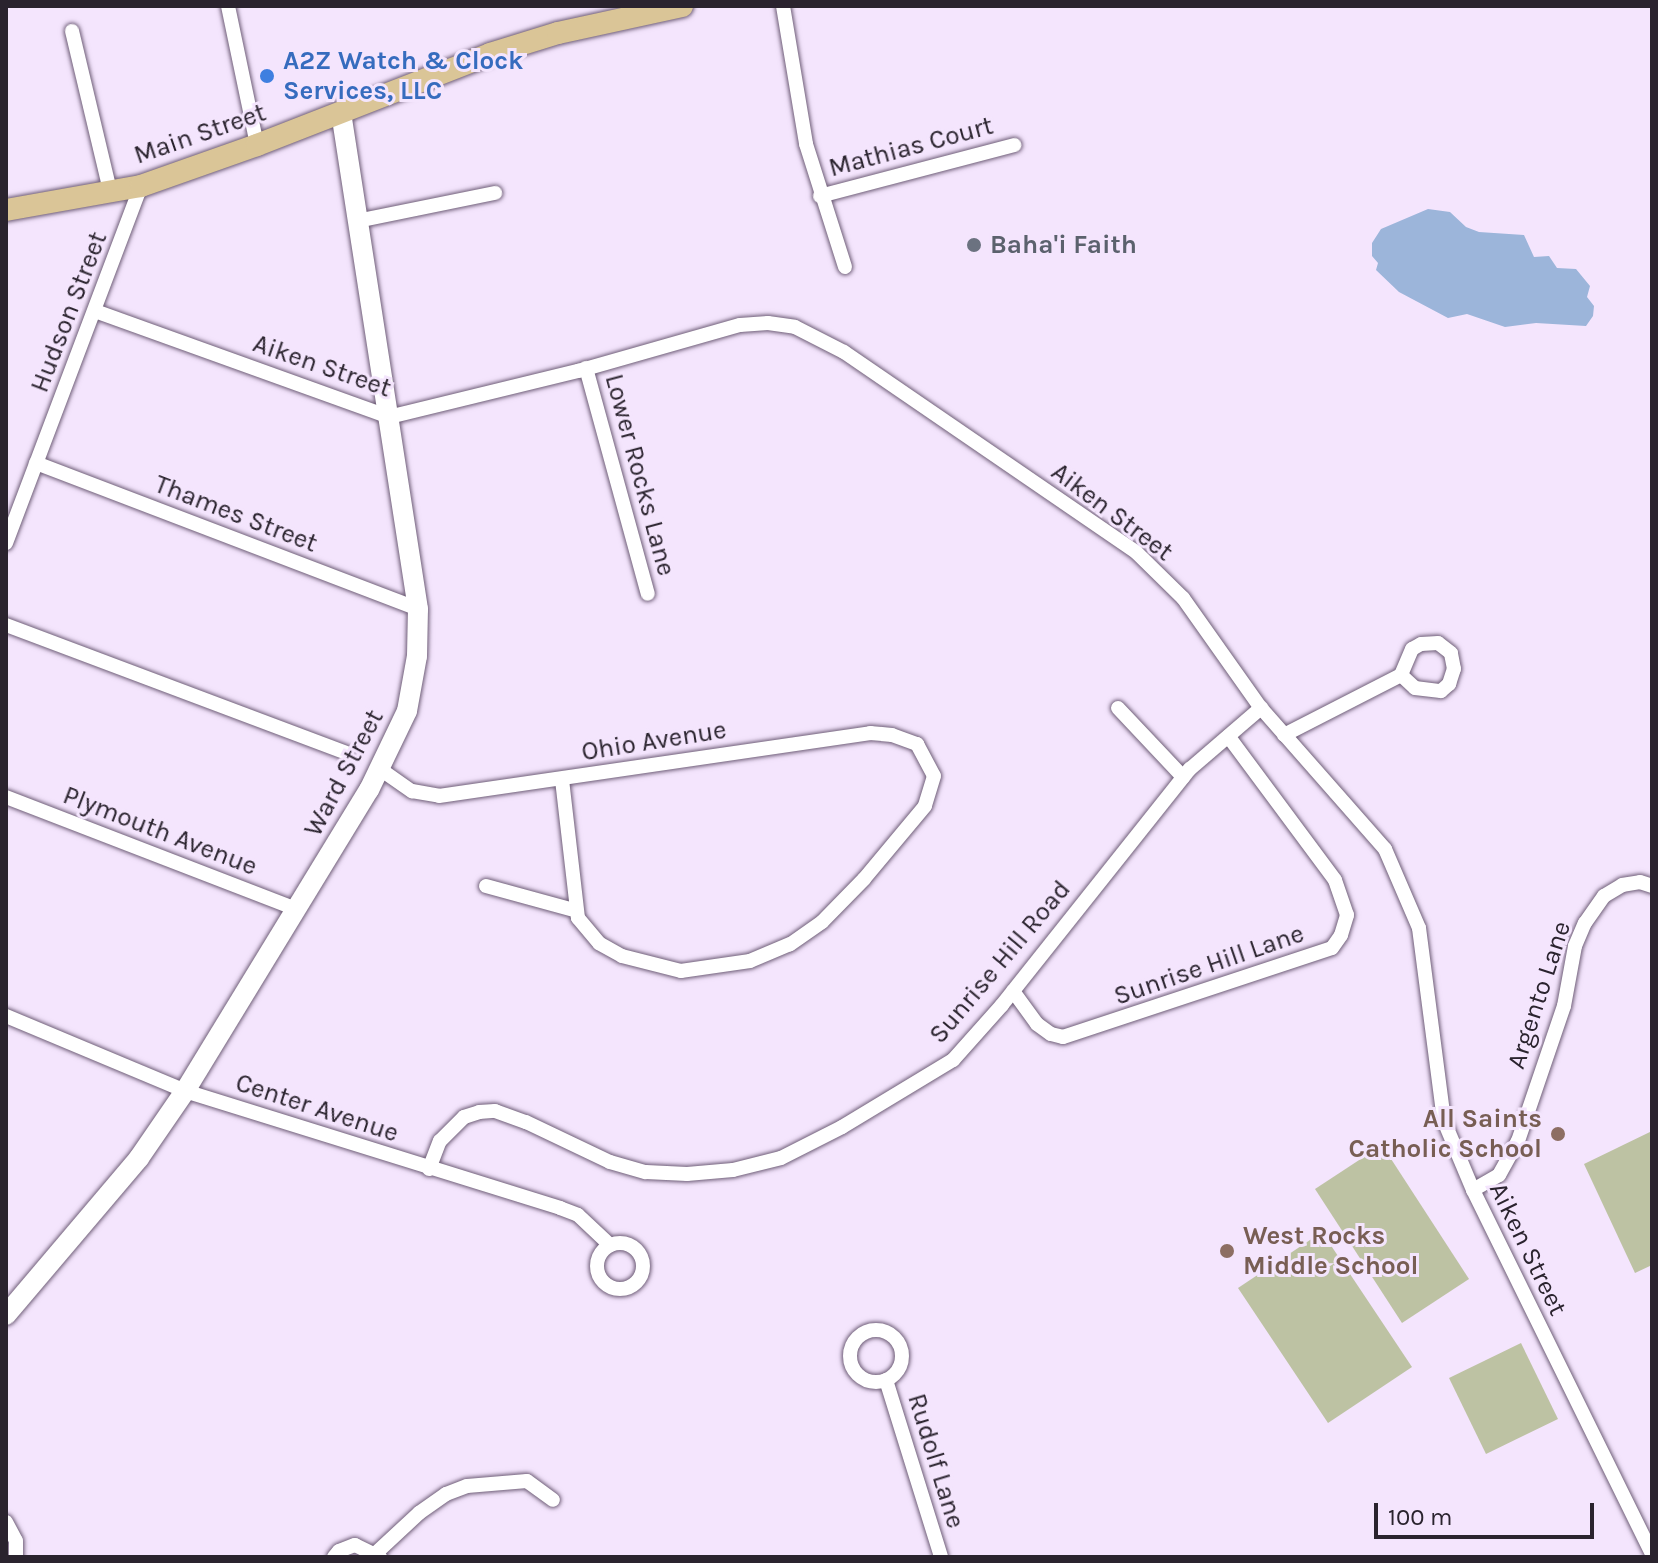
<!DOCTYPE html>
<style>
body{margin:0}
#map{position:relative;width:1658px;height:1563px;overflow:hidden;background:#f4e5fd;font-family:Karla,sans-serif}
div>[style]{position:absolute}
.green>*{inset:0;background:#bdc2a3}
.water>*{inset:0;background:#9cb5da}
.roads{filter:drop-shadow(0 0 2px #6f5e78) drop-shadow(0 0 2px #6f5e78)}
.street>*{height:14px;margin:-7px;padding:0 7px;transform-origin:7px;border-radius:7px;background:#fff}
.street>.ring{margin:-7px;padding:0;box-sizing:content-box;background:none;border:14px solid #fff;border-radius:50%}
.secondary>*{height:20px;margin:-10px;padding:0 10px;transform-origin:10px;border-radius:10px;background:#fff}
.primary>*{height:22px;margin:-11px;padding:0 11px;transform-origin:11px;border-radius:11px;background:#dac597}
.dots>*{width:22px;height:22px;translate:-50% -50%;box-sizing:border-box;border:4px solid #f4e5fd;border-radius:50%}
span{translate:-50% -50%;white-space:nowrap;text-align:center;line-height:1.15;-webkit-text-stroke:6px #f4e5fd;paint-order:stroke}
.shop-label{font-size:26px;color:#366cbe;font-weight:700}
.left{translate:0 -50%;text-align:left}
.street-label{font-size:26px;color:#2a232e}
.worship-label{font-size:26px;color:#5b616d;font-weight:700}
.education-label{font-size:26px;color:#785e54;font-weight:700}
.right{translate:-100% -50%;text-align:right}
.frame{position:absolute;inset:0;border:8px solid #2a232e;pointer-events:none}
.scale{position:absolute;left:1374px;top:1503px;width:220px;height:36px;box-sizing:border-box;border:4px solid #2a232e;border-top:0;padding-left:10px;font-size:24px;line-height:28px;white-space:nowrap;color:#2a232e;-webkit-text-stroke:6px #f4e5fd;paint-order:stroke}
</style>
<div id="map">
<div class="green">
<div style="clip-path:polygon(1652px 1131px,1652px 1265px,1635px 1273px,1584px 1164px)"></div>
<div style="clip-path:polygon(1382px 1145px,1469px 1279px,1402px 1323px,1315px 1189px)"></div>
<div style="clip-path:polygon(1322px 1232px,1412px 1367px,1328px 1423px,1238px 1288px)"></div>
<div style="clip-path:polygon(1521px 1343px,1558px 1419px,1486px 1454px,1449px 1378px)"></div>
</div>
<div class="water">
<div style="clip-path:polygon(1428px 209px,1450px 212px,1466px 227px,1479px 232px,1524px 235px,1534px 257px,1549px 256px,1557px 268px,1576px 269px,1590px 286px,1587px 297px,1594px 306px,1593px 316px,1586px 326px,1536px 323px,1505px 327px,1467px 314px,1448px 318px,1399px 292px,1376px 270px,1378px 263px,1372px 256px,1372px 243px,1381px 229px)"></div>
</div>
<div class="roads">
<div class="street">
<div style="left:228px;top:6px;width:142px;rotate:78.2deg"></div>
<div style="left:783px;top:6px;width:140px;rotate:80.5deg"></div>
<div style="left:806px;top:144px;width:129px;rotate:72.4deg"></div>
<div style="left:72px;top:31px;width:164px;rotate:76.6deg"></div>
<div style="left:820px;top:196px;width:201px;rotate:-14.7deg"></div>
<div style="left:357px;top:221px;width:141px;rotate:-11.5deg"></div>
<div style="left:95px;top:311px;width:313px;rotate:19.8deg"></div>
<div style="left:389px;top:417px;width:195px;rotate:-13.7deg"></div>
<div style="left:578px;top:371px;width:168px;rotate:-15.9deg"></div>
<div style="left:740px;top:325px;width:28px;rotate:-4deg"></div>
<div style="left:768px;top:323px;width:27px;rotate:8deg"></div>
<div style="left:795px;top:327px;width:55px;rotate:27deg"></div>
<div style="left:844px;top:352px;width:354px;rotate:34.4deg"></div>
<div style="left:1136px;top:552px;width:66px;rotate:44.4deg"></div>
<div style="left:1183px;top:598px;width:135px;rotate:54.7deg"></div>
<div style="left:1261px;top:708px;width:188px;rotate:48.7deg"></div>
<div style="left:1385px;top:849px;width:86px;rotate:66.7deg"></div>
<div style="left:1419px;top:928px;width:195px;rotate:82.6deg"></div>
<div style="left:1444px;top:1121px;width:75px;rotate:67.2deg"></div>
<div style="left:1473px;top:1190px;width:406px;rotate:63.8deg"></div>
<div style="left:586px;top:368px;width:234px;rotate:74.7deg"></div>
<div style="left:36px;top:463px;width:409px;rotate:20.9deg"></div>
<div style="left:6px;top:543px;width:382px;rotate:-69.3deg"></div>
<div style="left:6px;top:625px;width:364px;rotate:20.6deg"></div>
<div style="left:1118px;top:708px;width:95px;rotate:46.7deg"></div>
<div style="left:1284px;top:735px;width:131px;rotate:-27.1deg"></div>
<div style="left:1401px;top:675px;width:19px;rotate:43deg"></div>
<div style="left:1415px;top:688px;width:26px;rotate:7deg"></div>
<div style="left:1441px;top:691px;width:11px;rotate:-41deg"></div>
<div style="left:1449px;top:684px;width:16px;rotate:-72deg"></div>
<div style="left:1454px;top:669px;width:16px;rotate:-101deg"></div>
<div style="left:1451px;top:653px;width:16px;rotate:-142deg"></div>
<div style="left:1438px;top:643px;width:17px;rotate:177deg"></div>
<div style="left:1421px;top:644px;width:10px;rotate:151deg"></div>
<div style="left:1412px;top:649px;width:28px;rotate:113deg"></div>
<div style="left:380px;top:769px;width:39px;rotate:35deg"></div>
<div style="left:412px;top:791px;width:27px;rotate:10deg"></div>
<div style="left:439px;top:796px;width:436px;rotate:-8.3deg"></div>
<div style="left:870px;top:733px;width:22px;rotate:5deg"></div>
<div style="left:892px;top:735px;width:27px;rotate:20deg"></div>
<div style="left:917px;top:744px;width:36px;rotate:62deg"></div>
<div style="left:934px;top:776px;width:31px;rotate:107deg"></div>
<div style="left:925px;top:806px;width:95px;rotate:129.9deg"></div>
<div style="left:864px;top:879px;width:60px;rotate:134.3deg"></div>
<div style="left:822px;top:922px;width:39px;rotate:145deg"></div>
<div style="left:790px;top:944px;width:43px;rotate:157deg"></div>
<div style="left:750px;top:961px;width:70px;rotate:171.8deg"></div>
<div style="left:681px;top:971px;width:61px;rotate:-165.7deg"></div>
<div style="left:622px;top:956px;width:26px;rotate:-151deg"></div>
<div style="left:599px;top:943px;width:33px;rotate:-130deg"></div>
<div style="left:578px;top:918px;width:139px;rotate:-96.6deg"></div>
<div style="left:6px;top:797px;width:311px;rotate:21.1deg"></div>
<div style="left:486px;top:886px;width:91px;rotate:15.3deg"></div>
<div style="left:1013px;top:991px;width:41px;rotate:54deg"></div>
<div style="left:1037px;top:1024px;width:17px;rotate:36deg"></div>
<div style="left:1051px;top:1034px;width:12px;rotate:14deg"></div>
<div style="left:1063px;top:1037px;width:283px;rotate:-18.3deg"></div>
<div style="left:1332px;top:948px;width:16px;rotate:-55deg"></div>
<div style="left:1341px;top:935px;width:21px;rotate:-73deg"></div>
<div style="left:1347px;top:915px;width:37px;rotate:-109deg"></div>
<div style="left:1335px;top:880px;width:179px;rotate:-126.6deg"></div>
<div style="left:6px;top:1016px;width:194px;rotate:22.7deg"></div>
<div style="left:185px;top:1091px;width:393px;rotate:17.3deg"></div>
<div style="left:560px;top:1208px;width:19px;rotate:21deg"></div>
<div style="left:578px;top:1215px;width:44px;rotate:43.2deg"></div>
<div style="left:429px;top:1169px;width:30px;rotate:-69deg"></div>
<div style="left:440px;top:1141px;width:34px;rotate:-45deg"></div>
<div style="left:464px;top:1117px;width:16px;rotate:-18deg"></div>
<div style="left:479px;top:1112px;width:16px;rotate:-4deg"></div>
<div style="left:495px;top:1111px;width:33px;rotate:20deg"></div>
<div style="left:526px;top:1122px;width:93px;rotate:25.5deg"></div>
<div style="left:610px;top:1162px;width:37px;rotate:16deg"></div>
<div style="left:646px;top:1172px;width:41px;rotate:2.8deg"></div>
<div style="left:687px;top:1174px;width:46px;rotate:-5deg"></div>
<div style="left:733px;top:1170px;width:49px;rotate:-14deg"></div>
<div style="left:781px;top:1158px;width:68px;rotate:-26.9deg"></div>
<div style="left:842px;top:1127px;width:130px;rotate:-31.1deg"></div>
<div style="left:953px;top:1060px;width:74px;rotate:-48.3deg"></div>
<div style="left:1002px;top:1005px;width:302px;rotate:-51.5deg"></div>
<div style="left:1190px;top:769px;width:94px;rotate:-40.7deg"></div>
<div style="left:1473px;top:1190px;width:30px;rotate:-30deg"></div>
<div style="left:1499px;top:1175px;width:39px;rotate:-61deg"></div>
<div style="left:1518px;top:1141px;width:143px;rotate:-71.2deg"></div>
<div style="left:1564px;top:1006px;width:61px;rotate:-79.6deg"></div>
<div style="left:1575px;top:946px;width:25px;rotate:-67deg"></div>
<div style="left:1585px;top:923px;width:33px;rotate:-55deg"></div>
<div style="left:1604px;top:896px;width:21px;rotate:-31deg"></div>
<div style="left:1622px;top:885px;width:18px;rotate:-9deg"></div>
<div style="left:1640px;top:882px;width:13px;rotate:18deg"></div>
<div class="ring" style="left:597px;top:1243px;width:32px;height:32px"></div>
<div class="ring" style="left:850px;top:1330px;width:38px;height:38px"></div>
<div style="left:886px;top:1380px;width:185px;rotate:72.7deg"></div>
<div style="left:6px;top:1522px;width:21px;rotate:62deg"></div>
<div style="left:16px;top:1541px;width:16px;rotate:90deg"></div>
<div style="left:376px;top:1553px;width:59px;rotate:-42.9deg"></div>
<div style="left:419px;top:1513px;width:33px;rotate:-35deg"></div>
<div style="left:446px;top:1494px;width:22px;rotate:-21deg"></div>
<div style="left:467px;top:1486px;width:60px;rotate:-4.8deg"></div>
<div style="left:527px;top:1481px;width:32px;rotate:36deg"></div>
<div style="left:334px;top:1557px;width:8px;rotate:-50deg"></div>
<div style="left:339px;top:1551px;width:17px;rotate:-21deg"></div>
<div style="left:355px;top:1545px;width:28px;rotate:26deg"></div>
</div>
<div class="secondary">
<div style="left:6px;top:1315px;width:206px;rotate:-49.7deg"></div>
<div style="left:139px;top:1158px;width:81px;rotate:-55.5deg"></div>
<div style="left:185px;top:1091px;width:353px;rotate:-58.6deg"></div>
<div style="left:369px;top:790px;width:88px;rotate:-64.3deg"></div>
<div style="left:407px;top:711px;width:56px;rotate:-79.7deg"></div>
<div style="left:417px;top:656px;width:47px;rotate:-88.8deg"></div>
<div style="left:418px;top:609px;width:503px;rotate:-98.81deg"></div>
</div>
<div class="primary">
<div style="left:6px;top:210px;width:137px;rotate:-10.1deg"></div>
<div style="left:141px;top:186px;width:123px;rotate:-19.5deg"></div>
<div style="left:257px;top:145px;width:250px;rotate:-21.3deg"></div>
<div style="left:490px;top:54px;width:71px;rotate:-17.2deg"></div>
<div style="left:558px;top:33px;width:127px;rotate:-12.3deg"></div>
</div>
</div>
<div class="dots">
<div style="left:267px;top:76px;background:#3f7fe0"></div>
<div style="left:974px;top:245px;background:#6b7280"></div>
<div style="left:1558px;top:1134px;background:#8d6e63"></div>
<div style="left:1227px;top:1251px;background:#8d6e63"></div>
</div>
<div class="shop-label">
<span class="left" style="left:283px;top:76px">A2Z Watch &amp; Clock<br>Services, LLC</span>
</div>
<div class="street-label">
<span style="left:200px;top:134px;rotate:-19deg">Main Street</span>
<span style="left:911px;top:147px;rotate:-15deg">Mathias Court</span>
<span style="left:69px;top:312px;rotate:-69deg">Hudson Street</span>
<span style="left:322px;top:366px;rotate:19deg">Aiken Street</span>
<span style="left:640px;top:475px;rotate:75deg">Lower Rocks Lane</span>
<span style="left:1112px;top:512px;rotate:37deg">Aiken Street</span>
<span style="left:236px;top:514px;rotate:21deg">Thames Street</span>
<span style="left:654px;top:741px;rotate:-9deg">Ohio Avenue</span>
<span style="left:344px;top:773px;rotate:-62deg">Ward Street</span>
<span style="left:160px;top:831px;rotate:21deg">Plymouth Avenue</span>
<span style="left:1000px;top:962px;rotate:-50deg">Sunrise Hill Road</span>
<span style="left:1209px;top:965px;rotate:-19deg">Sunrise Hill Lane</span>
<span style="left:1539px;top:995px;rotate:-72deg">Argento Lane</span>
<span style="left:317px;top:1108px;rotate:18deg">Center Avenue</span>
<span style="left:1528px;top:1249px;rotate:64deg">Aiken Street</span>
<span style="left:936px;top:1461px;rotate:73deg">Rudolf Lane</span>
</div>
<div class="worship-label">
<span class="left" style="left:990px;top:245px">Baha'i Faith</span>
</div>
<div class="education-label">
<span class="right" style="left:1542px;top:1134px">All Saints<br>Catholic School</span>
<span class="left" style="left:1243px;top:1251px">West Rocks<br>Middle School</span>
</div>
<div class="frame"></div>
<div class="scale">100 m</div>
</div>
